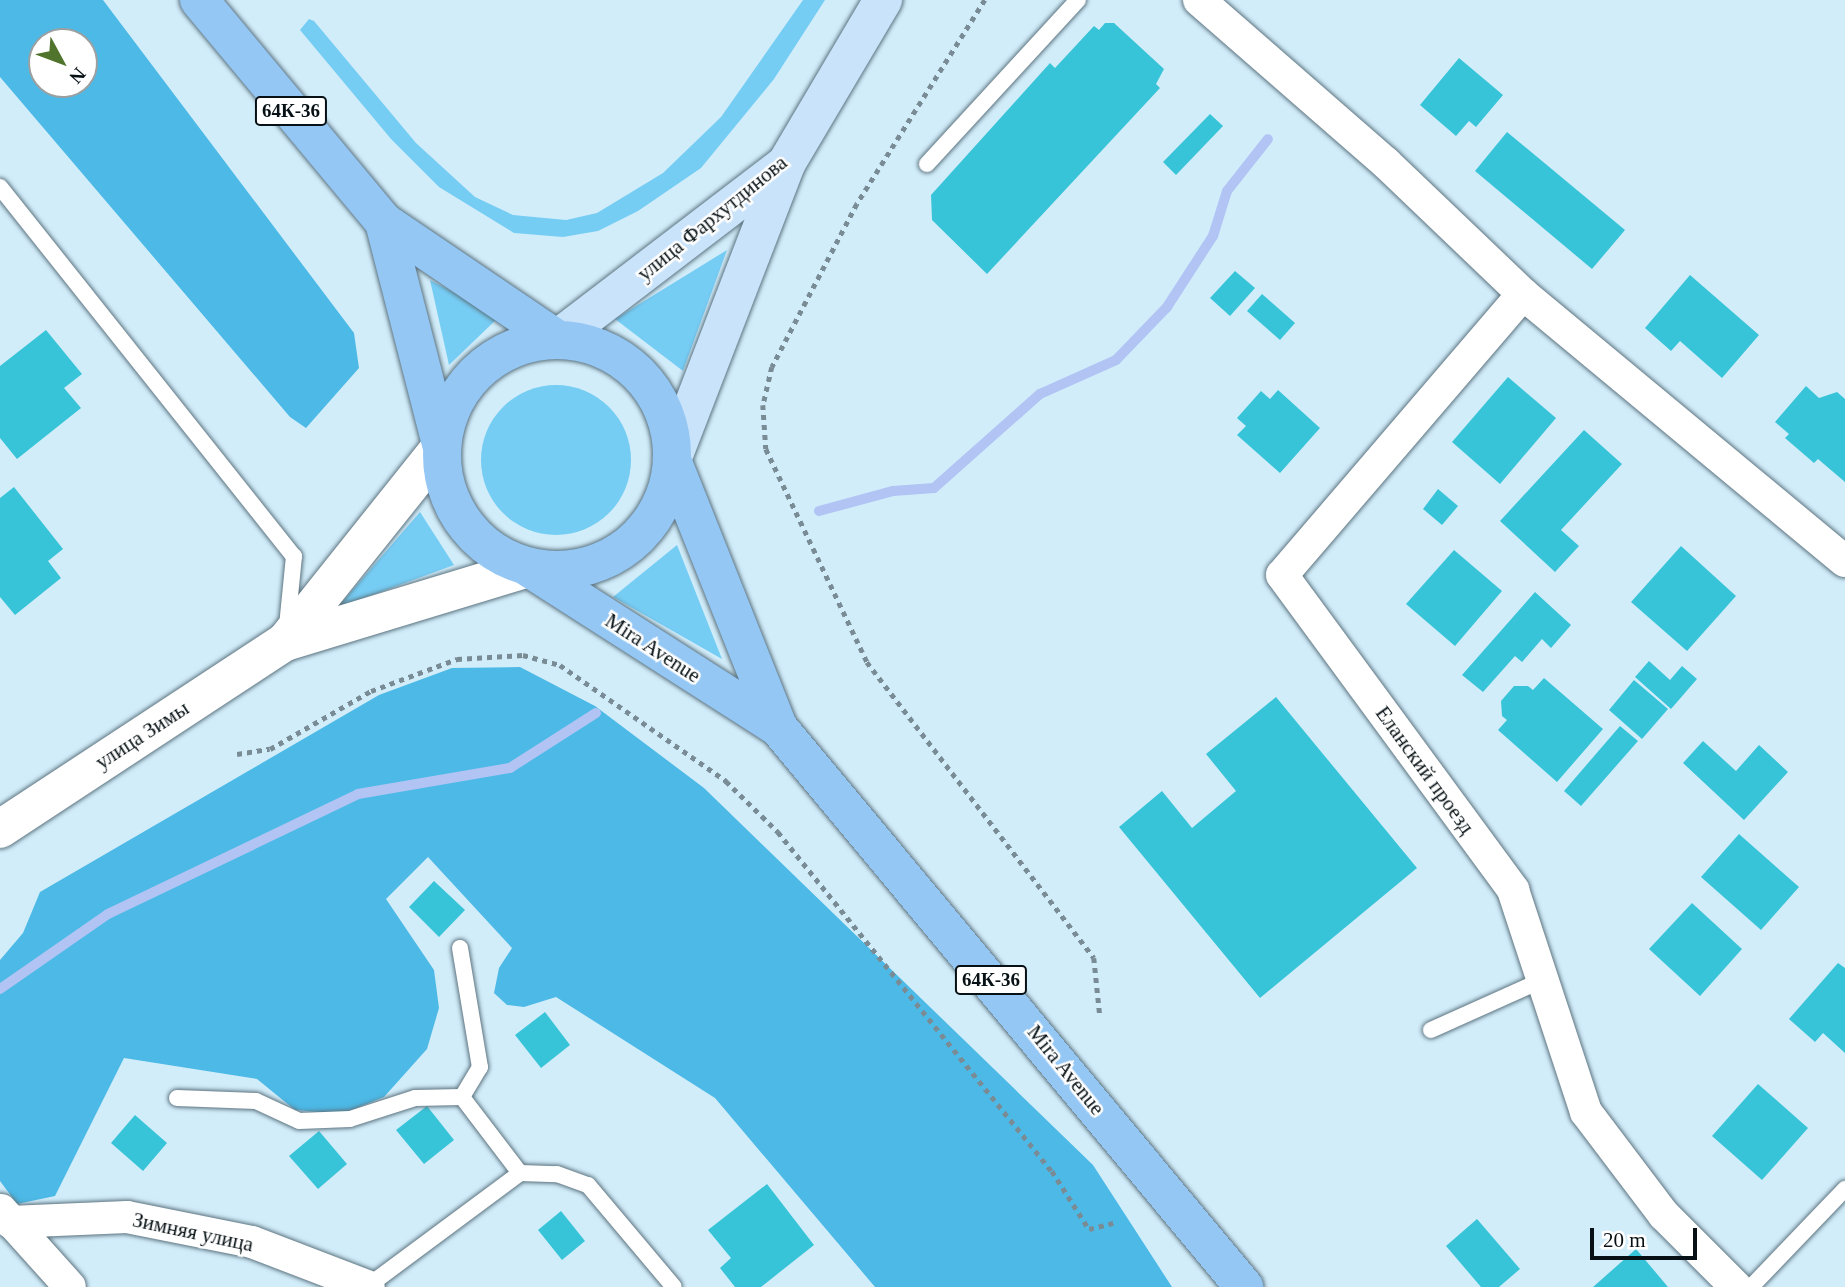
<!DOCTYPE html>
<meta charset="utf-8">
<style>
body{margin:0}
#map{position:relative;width:1845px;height:1287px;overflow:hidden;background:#d2edfa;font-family:Georgia,serif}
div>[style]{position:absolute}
.green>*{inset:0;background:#76cdf4}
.round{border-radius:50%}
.forest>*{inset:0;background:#4cb9e6}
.stream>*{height:10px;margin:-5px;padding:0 5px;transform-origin:5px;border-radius:5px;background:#b1c4f4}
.building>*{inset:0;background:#38c4d8}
.path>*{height:4.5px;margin-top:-2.25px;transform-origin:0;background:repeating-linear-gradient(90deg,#798c95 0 5px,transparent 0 10px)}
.roads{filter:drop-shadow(0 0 2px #5d7480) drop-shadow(0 0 2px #5d7480)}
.service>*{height:16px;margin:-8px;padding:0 8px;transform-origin:8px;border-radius:8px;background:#fff}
.minor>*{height:32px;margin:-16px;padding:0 16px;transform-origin:16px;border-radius:16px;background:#fff}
.tertiary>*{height:38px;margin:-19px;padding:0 19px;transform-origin:19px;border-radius:19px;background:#fff}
.secondary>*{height:38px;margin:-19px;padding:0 19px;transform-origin:19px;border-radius:19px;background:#c9e3fa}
.primary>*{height:38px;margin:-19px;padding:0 19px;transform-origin:19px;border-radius:19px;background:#94c7f4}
.primary>.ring{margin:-19px;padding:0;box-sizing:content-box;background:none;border:38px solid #94c7f4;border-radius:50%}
span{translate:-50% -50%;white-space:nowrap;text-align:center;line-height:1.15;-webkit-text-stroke:5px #fff;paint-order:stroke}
.shield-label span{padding:2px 5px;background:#fff;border:2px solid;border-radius:5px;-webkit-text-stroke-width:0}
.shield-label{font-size:19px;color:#071115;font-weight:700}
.street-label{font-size:21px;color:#071115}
.north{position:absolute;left:28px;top:28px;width:70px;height:70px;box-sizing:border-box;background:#fff;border:2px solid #9ca0a1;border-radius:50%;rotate:131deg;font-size:19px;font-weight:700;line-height:28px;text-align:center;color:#071115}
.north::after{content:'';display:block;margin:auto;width:24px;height:32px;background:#51742c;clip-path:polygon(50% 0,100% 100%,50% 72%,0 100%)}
.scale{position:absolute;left:1590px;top:1228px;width:107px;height:32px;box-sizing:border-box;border:4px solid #071115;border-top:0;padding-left:9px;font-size:21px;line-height:24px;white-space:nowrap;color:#071115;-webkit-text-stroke:5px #fff;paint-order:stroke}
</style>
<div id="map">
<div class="green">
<div style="clip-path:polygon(803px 0,825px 0,774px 79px,701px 168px,638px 211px,598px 231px,563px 237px,514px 233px,439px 187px,391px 139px,300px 30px,309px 19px,314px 21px,416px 143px,475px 197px,513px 215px,566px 220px,597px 213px,663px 173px,721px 117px)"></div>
<div style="clip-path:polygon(727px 250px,683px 371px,615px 319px)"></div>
<div style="clip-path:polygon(430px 280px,500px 316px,449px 365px)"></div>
<div class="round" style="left:481px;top:385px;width:150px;height:150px"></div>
<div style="clip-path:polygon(420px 512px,454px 565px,337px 608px)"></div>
<div style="clip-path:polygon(677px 545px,722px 659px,613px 597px)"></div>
</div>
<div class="forest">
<div style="clip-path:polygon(evenodd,0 0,103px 0,354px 333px,359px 368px,306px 428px,290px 417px,0 77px,0 0,84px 42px,84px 84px,42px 84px,42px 42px,84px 42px)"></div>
<div style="clip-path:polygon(520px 667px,595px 706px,704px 788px,1093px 1165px,1172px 1287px,875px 1287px,715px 1098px,556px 997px,524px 1007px,507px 1005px,494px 993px,499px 968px,512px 948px,428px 857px,386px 899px,434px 970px,439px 1008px,427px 1049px,384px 1097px,342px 1114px,295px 1110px,257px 1079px,124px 1058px,55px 1196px,17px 1204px,0 1181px,0 960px,23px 933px,40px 892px,379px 695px,452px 668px)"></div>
</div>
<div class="stream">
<div style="left:819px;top:511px;width:77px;rotate:-15.1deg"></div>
<div style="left:893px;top:491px;width:41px;rotate:-4.2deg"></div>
<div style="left:934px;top:488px;width:142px;rotate:-41.6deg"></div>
<div style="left:1040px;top:394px;width:83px;rotate:-24.1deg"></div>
<div style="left:1116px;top:360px;width:74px;rotate:-46.1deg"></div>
<div style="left:1167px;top:307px;width:85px;rotate:-57.1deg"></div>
<div style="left:1213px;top:236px;width:47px;rotate:-72.7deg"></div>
<div style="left:1227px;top:191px;width:66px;rotate:-51.7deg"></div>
<div style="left:0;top:989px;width:131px;rotate:-34.8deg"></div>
<div style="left:108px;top:914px;width:277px;rotate:-25.6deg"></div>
<div style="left:358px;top:794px;width:154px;rotate:-9.7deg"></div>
<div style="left:510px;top:768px;width:102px;rotate:-32.6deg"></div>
</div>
<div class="building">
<div style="clip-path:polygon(1105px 23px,1114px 23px,1164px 69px,1156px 84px,1160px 88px,987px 274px,932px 220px,931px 195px,1050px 63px,1055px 68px,1094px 26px,1099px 30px)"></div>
<div style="clip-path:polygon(1459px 58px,1503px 95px,1476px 127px,1469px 121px,1456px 136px,1420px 105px)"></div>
<div style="clip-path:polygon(1210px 114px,1223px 126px,1176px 175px,1163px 162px)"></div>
<div style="clip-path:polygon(1507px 132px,1625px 230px,1592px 269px,1475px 171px)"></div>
<div style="clip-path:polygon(1235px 271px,1255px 288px,1230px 316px,1210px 298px)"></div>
<div style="clip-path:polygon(1690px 275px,1759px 335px,1722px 378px,1680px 341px,1671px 351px,1645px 328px)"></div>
<div style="clip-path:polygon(1262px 294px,1295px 323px,1280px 340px,1247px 311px)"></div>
<div style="clip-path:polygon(46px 330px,82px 374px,64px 388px,81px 408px,17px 459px,0 438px,0 366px)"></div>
<div style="clip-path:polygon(1508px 377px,1556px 418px,1500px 484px,1452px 442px)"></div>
<div style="clip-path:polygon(1806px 386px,1819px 398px,1837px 392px,1845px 399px,1845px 482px,1818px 459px,1814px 463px,1785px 438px,1789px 434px,1775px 422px)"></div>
<div style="clip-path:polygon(1278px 390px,1320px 428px,1280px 473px,1237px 435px,1246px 426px,1237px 418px,1261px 391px,1270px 399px)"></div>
<div style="clip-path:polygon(1584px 430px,1622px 464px,1561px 530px,1579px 546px,1555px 572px,1500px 521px)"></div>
<div style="clip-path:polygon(14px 487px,63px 549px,48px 561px,61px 578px,15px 615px,0 597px,0 498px)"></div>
<div style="clip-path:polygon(1438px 489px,1458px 506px,1442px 525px,1423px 509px)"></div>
<div style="clip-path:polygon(1681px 546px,1736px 596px,1687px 651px,1631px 602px)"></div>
<div style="clip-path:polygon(1454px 550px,1502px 591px,1455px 646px,1406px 604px)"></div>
<div style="clip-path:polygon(1535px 592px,1571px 625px,1551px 648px,1542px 639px,1522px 662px,1515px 656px,1483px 692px,1462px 675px)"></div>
<div style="clip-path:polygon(1649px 661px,1670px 680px,1682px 666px,1697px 679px,1671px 709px,1635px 677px)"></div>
<div style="clip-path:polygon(1544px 678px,1603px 729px,1557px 782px,1498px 730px,1507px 720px,1502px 716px,1501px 701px,1514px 686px,1528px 686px,1533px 690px)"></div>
<div style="clip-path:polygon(1634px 680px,1668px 709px,1642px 739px,1609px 710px)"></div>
<div style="clip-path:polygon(1276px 697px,1417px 868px,1260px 998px,1119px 827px,1162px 791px,1192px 828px,1236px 791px,1206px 754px)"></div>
<div style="clip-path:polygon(1620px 726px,1638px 741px,1581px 806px,1564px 791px)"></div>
<div style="clip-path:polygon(1703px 741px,1736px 771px,1759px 745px,1788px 772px,1744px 820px,1683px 763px)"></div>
<div style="clip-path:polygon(1739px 834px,1799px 887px,1761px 930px,1701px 877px)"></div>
<div style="clip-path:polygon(434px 881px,465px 910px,439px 937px,409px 907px)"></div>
<div style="clip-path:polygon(1692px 903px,1742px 949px,1700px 996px,1649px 949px)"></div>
<div style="clip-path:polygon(1838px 963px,1845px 968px,1845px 1053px,1823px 1033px,1815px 1042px,1789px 1019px)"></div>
<div style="clip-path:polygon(545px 1012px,570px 1045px,541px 1068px,515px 1035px)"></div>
<div style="clip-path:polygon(1758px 1084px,1808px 1128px,1762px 1180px,1712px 1136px)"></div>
<div style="clip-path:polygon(427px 1106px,454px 1140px,424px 1164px,396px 1130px)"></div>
<div style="clip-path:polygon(135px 1115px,167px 1143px,143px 1171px,111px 1143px)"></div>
<div style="clip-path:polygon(319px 1131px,347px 1164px,318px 1189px,289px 1156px)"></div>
<div style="clip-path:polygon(767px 1184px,814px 1245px,761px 1287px,735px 1287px,720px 1268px,731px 1258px,708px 1230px)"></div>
<div style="clip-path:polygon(561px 1211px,585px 1241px,562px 1260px,538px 1230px)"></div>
<div style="clip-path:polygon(1477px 1219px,1520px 1269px,1499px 1287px,1481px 1287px,1446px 1246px)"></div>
<div style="clip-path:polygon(1636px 1249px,1668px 1287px,1593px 1287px)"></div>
</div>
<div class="path">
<div style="left:985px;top:0;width:241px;rotate:122.1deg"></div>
<div style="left:857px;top:204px;width:184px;rotate:117.5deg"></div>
<div style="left:772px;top:367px;width:39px;rotate:103deg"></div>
<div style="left:763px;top:405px;width:44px;rotate:86.1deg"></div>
<div style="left:766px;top:449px;width:236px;rotate:64.6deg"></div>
<div style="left:867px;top:662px;width:373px;rotate:52.5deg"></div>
<div style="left:1094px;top:958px;width:58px;rotate:84.1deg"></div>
<div style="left:237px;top:754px;width:33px;rotate:-9deg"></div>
<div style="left:270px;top:749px;width:116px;rotate:-29.9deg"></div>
<div style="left:371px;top:691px;width:92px;rotate:-20.4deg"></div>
<div style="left:457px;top:659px;width:66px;rotate:-3.5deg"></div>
<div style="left:523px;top:655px;width:38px;rotate:15deg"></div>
<div style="left:560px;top:665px;width:203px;rotate:34.9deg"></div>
<div style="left:726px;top:781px;width:73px;rotate:44.4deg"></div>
<div style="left:778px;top:832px;width:436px;rotate:51.1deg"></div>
<div style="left:1052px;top:1171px;width:69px;rotate:57.5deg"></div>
<div style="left:1089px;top:1229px;width:25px;rotate:-14deg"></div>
</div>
<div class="roads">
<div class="service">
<div style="left:927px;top:164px;width:223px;rotate:-47.4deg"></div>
<div style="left:0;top:187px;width:472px;rotate:51.5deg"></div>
<div style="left:294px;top:556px;width:70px;rotate:95.7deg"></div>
<div style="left:460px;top:948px;width:121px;rotate:80.5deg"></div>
<div style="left:480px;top:1067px;width:35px;rotate:121deg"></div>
<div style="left:1431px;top:1030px;width:122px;rotate:-24.2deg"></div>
<div style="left:462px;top:1097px;width:96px;rotate:52.7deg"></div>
<div style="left:177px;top:1098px;width:79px;rotate:2.2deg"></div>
<div style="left:256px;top:1101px;width:47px;rotate:24.9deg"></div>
<div style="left:299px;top:1121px;width:51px;rotate:-2.2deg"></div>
<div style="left:350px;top:1119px;width:68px;rotate:-17.9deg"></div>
<div style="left:415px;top:1098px;width:47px;rotate:-1.2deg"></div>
<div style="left:368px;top:1286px;width:189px;rotate:-36.6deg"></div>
<div style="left:520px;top:1173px;width:37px;rotate:2deg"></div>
<div style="left:557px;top:1174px;width:33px;rotate:20deg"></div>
<div style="left:588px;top:1185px;width:133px;rotate:49.9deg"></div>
<div style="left:1751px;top:1287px;width:136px;rotate:-46.2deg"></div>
</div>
<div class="minor">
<div style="left:1199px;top:0;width:248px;rotate:41.1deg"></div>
<div style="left:1386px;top:163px;width:190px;rotate:43.7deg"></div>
<div style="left:1523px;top:294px;width:418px;rotate:39.7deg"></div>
<div style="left:1523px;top:294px;width:370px;rotate:130.6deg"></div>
<div style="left:1282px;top:575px;width:391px;rotate:53.7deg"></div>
<div style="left:1513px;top:890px;width:234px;rotate:71.8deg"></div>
<div style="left:1586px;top:1112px;width:129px;rotate:52.9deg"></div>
<div style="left:1664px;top:1215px;width:102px;rotate:45deg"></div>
<div style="left:1px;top:1210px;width:103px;rotate:48.1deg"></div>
<div style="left:10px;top:1222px;width:117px;rotate:-2.4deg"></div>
<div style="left:127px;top:1217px;width:127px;rotate:11.3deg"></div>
<div style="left:252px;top:1242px;width:125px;rotate:21deg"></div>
</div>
<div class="tertiary">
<div style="left:285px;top:642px;width:252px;rotate:-51.4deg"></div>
<div style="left:0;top:829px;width:341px;rotate:-33.3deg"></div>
<div style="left:285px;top:642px;width:255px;rotate:-16.9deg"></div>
</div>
<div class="secondary">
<div style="left:557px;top:339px;width:288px;rotate:-37.4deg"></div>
<div style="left:786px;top:164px;width:191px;rotate:-59.4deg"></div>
<div style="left:672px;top:460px;width:316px;rotate:-68.9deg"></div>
</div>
<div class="primary">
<div style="left:199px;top:0;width:289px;rotate:50.2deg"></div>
<div style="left:384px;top:222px;width:209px;rotate:34.1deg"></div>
<div style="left:384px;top:222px;width:229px;rotate:75.6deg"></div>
<div class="ring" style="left:442px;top:340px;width:192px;height:192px"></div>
<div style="left:672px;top:460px;width:287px;rotate:68.3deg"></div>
<div style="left:529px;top:568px;width:295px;rotate:32.6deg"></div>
<div style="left:778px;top:727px;width:729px;rotate:50.23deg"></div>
</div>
</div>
<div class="shield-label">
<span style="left:291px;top:111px">64К-36</span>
<span style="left:991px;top:980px">64К-36</span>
</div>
<div class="street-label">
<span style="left:712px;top:218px;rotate:-39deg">улица Фархутдинова</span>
<span style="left:653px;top:648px;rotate:33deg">Mira Avenue</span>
<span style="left:142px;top:735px;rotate:-33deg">улица Зимы</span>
<span style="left:1425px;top:770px;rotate:54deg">Еланский проезд</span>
<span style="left:1066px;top:1070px;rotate:51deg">Mira Avenue</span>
<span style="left:193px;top:1232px;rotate:12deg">Зимняя улица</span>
</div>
<div class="north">N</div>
<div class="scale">20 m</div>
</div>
